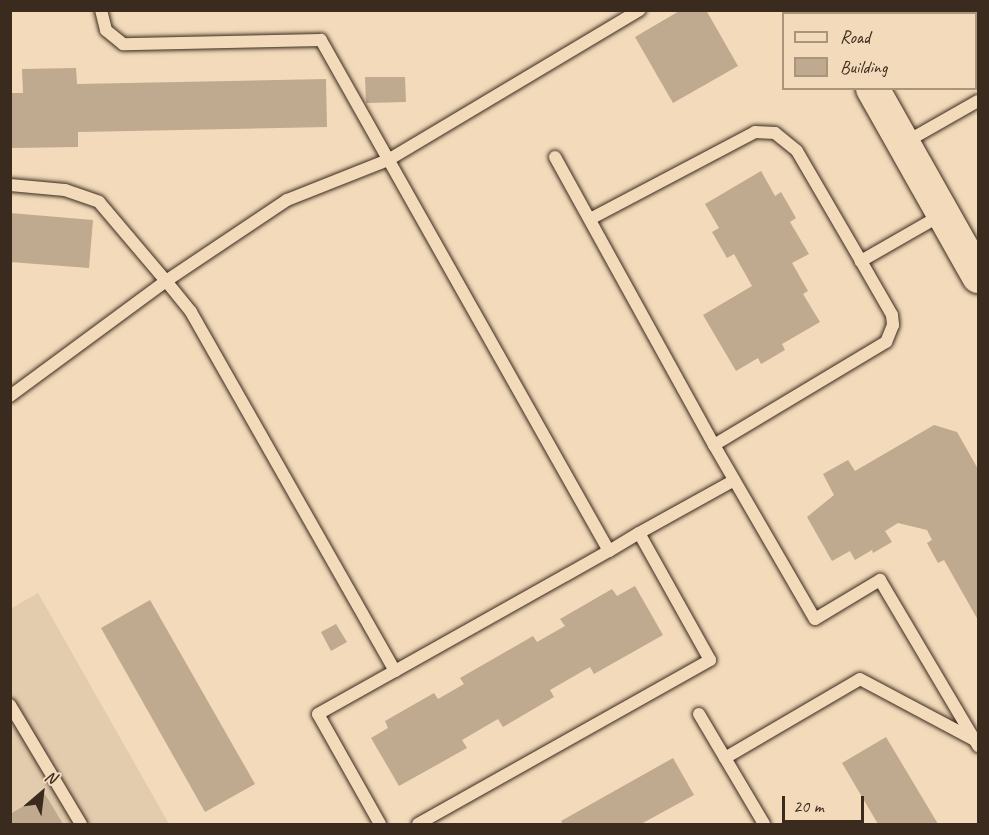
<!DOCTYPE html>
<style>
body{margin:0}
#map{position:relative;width:989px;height:835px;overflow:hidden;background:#f2daba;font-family:Caveat,sans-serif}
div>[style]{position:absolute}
.built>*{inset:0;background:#e3cbad}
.building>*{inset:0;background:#bfa98f}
.roads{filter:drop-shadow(0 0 2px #3b2a1e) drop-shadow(0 0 2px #3b2a1e)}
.lane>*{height:12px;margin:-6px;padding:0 6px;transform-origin:6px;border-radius:6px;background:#f2daba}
.secondary>*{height:33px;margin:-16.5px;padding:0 16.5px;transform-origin:16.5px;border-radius:16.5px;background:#f2daba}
span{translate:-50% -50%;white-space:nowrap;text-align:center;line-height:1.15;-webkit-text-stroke:5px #f2daba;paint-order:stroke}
.frame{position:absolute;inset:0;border:12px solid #3b2a1e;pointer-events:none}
.legend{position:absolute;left:782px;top:12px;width:195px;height:78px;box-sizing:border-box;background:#f2daba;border:2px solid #a9947c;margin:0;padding:8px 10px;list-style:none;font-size:18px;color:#3b2a1e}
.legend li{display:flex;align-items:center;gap:12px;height:30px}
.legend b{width:30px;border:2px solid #a9947c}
.north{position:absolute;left:12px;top:763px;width:60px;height:60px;-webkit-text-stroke:4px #f2daba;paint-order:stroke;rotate:28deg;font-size:16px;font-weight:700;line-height:24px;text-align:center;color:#3b2a1e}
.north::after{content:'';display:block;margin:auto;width:21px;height:27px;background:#3b2a1e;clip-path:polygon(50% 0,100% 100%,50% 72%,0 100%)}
.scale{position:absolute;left:782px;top:796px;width:82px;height:27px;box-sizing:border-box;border:3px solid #3b2a1e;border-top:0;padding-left:8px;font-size:18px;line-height:21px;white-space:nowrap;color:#3b2a1e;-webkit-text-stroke:4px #f2daba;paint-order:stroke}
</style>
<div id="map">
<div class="built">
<div style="clip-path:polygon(38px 593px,169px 824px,11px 824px,10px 609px)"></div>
</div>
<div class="building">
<div style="clip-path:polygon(681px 10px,706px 10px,738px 66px,673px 103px,635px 37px)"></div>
<div style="clip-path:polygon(76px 68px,77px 84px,326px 79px,327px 127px,78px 132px,78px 147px,10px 148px,10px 93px,23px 93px,22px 69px)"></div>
<div style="clip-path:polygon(365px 77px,405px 77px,406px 102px,366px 103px)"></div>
<div style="clip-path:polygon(761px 171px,775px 196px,781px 192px,796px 218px,790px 222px,809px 254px,792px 263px,808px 291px,803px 294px,820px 322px,782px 344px,785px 350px,761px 364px,758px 358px,736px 371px,703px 315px,752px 286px,734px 254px,727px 258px,712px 232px,719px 228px,705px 204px)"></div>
<div style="clip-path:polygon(10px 213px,93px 220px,89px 268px,10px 262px)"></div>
<div style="clip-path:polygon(934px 425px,957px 432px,978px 469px,978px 620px,944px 560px,938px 563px,927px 543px,932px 540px,927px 530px,898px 523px,885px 531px,892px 542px,873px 553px,872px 550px,855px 560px,850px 551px,832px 561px,807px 517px,834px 495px,823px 474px,848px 460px,855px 471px)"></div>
<div style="clip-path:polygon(635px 586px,663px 635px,594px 674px,590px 667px,550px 690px,554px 697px,503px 727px,498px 719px,462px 740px,467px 748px,399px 786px,371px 738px,388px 728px,385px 721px,434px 693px,438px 699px,464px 684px,460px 678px,533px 636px,537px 642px,565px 626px,560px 619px,612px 589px,617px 596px)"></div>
<div style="clip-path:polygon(150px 600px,255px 784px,205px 812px,101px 628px)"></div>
<div style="clip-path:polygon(336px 624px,347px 642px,331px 651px,321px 632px)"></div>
<div style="clip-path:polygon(886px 737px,938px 824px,878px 824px,842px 763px)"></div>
<div style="clip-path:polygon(673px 758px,694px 795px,641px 824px,563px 824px,561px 821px)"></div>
<div style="clip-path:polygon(45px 794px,63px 824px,10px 824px,10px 814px)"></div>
</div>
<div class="roads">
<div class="lane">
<div style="left:904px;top:143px;width:85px;rotate:-29.6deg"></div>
<div style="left:555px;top:157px;width:329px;rotate:61.1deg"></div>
<div style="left:10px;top:185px;width:55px;rotate:5.2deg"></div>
<div style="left:65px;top:190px;width:36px;rotate:19deg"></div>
<div style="left:99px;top:202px;width:104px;rotate:49.7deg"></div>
<div style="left:166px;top:281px;width:146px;rotate:-33.8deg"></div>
<div style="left:287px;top:200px;width:109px;rotate:-21.6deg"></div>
<div style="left:388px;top:160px;width:293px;rotate:-30.8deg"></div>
<div style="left:943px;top:214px;width:95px;rotate:150.2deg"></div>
<div style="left:861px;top:261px;width:62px;rotate:60.1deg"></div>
<div style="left:892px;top:315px;width:10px;rotate:84deg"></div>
<div style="left:893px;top:325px;width:18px;rotate:112deg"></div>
<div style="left:886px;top:342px;width:200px;rotate:149.1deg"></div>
<div style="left:714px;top:445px;width:201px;rotate:59.9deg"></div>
<div style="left:815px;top:619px;width:76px;rotate:-31deg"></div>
<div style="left:880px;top:580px;width:193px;rotate:59.4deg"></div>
<div style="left:592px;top:218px;width:184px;rotate:-27.8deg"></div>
<div style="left:755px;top:132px;width:20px;rotate:3deg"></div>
<div style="left:775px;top:133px;width:28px;rotate:39deg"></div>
<div style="left:797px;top:151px;width:127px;rotate:59.8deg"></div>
<div style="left:10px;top:396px;width:194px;rotate:-36.4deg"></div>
<div style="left:166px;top:281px;width:40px;rotate:51deg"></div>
<div style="left:191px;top:312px;width:413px;rotate:60.4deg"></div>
<div style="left:395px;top:671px;width:245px;rotate:-29.3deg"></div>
<div style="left:609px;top:551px;width:587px;rotate:-119.41deg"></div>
<div style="left:321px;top:40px;width:198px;rotate:178.8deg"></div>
<div style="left:123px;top:44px;width:22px;rotate:-141deg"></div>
<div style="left:106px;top:30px;width:21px;rotate:-104deg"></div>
<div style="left:639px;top:533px;width:107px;rotate:-29deg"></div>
<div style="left:10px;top:705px;width:139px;rotate:59.2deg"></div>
<div style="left:699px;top:714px;width:128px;rotate:59.4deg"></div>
<div style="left:725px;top:758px;width:156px;rotate:-30.3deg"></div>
<div style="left:860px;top:679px;width:128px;rotate:28deg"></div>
<div style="left:380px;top:824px;width:126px;rotate:-119.4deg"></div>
<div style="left:318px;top:714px;width:88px;rotate:-29.2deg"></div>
<div style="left:418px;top:824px;width:335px;rotate:-29.3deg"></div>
<div style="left:710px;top:660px;width:145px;rotate:-119.2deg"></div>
<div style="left:639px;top:533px;width:35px;rotate:149deg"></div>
</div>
<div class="secondary">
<div style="left:828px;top:10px;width:4px;rotate:63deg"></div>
<div style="left:872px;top:88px;width:216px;rotate:60.6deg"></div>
</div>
</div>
<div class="frame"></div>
<ul class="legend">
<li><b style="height:8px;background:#f2daba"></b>Road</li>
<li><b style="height:16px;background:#bfa98f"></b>Building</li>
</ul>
<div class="north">N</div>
<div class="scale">20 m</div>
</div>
